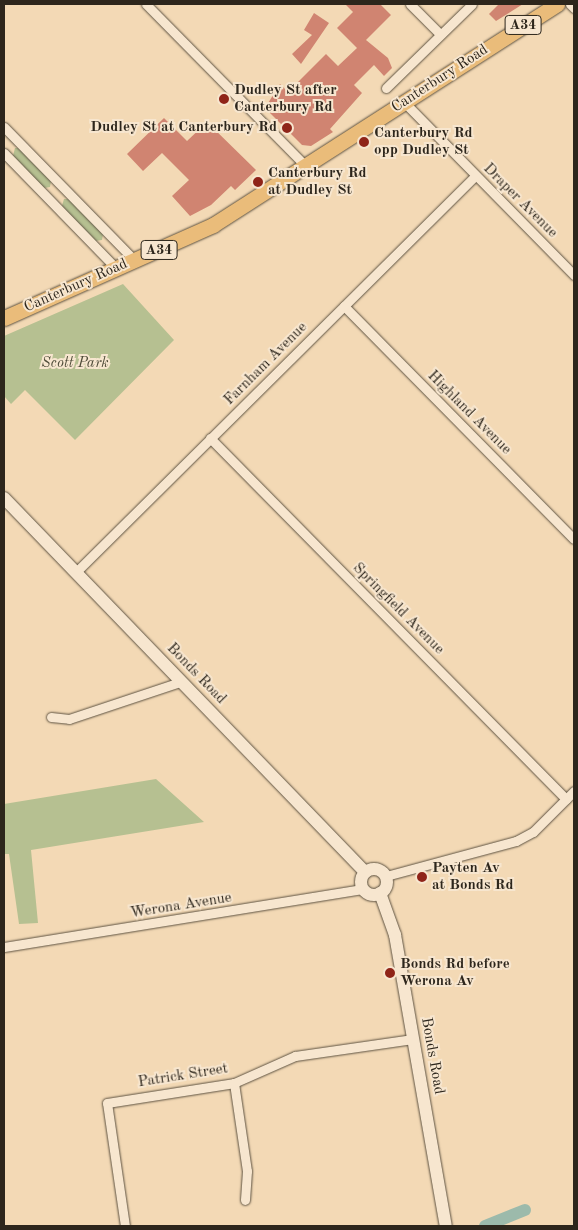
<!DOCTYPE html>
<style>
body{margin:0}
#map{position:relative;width:578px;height:1230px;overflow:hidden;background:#f3d9b5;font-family:"Old Standard TT",serif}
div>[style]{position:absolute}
.green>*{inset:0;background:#b6c091}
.canal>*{height:12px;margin:-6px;padding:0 6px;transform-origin:6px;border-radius:6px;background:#9cbaab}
.building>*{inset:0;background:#d08471}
.roads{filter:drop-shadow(0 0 1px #5e5342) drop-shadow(0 0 1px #5e5342)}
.minor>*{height:9px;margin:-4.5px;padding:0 4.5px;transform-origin:4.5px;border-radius:4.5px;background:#f7e6cf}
.secondary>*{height:12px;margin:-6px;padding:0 6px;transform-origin:6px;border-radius:6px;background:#f7e6cf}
.secondary>.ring{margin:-6px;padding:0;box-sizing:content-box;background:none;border:12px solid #f7e6cf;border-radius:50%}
.trunk>*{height:15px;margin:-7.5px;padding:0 7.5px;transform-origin:7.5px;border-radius:7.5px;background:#eabc7a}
.dots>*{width:14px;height:14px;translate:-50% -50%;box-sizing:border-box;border:2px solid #f7e6cf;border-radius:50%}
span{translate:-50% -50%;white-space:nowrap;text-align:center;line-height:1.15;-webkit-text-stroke:4px #f7e6cf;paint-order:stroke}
.shield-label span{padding:1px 4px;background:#f7e6cf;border:1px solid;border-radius:4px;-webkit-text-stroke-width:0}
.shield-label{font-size:14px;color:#2d261c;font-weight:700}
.street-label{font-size:15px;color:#2d261c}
.poi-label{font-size:15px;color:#2d261c;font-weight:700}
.left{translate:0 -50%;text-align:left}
.right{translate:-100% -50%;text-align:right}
.park-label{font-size:15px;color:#4f4c39;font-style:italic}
.frame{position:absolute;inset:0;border:5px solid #2d261c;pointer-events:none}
</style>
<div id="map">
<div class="green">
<div style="clip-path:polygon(15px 148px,19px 148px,51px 181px,50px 187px,44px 188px,13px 156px)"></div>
<div style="clip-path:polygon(64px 199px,69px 199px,103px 234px,102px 240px,95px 241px,62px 206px)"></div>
<div style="clip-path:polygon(123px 284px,174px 340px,75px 440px,25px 390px,11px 404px,4px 396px,4px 336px)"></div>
<div style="clip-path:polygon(156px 779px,204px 822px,31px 850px,38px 923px,19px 924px,9px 854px,4px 854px,4px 804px)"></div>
</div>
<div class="canal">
<div style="left:485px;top:1226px;width:43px;rotate:-21.8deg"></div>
</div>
<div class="building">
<div style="clip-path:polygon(345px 4px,380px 4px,391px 15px,366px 40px,388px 58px,392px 68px,384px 76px,374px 65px,354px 85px,362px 93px,330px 129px,333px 132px,311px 146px,302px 145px,265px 108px,280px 84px,288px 92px,326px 54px,338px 66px,357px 48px,337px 28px,353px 12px)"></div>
<div style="clip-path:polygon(499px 4px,523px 4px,496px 21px,489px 14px)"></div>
<div style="clip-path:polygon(314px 13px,329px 23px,301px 64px,292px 54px,312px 35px,304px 30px)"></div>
<div style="clip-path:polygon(164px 118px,187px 141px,207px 122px,256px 170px,235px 190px,231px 186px,211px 205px,190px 216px,172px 196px,189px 180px,162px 153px,143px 171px,127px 154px)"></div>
</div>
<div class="roads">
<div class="minor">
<div style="left:146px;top:4px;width:228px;rotate:45.4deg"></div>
<div style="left:410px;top:4px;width:42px;rotate:45deg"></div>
<div style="left:570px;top:4px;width:6px;rotate:45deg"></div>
<div style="left:386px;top:88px;width:120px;rotate:-44.3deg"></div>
<div style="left:404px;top:102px;width:243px;rotate:45.5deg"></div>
<div style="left:4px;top:127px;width:187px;rotate:45.6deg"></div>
<div style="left:4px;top:153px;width:162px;rotate:45.8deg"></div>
<div style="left:344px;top:306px;width:327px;rotate:45.4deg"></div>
<div style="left:210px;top:438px;width:507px;rotate:45.4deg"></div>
<div style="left:76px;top:572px;width:562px;rotate:-44.78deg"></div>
<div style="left:51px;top:717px;width:18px;rotate:6deg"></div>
<div style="left:69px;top:719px;width:117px;rotate:-18.4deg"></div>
<div style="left:386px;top:876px;width:135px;rotate:-15.1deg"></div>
<div style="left:516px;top:841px;width:19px;rotate:-28deg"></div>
<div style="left:533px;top:832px;width:58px;rotate:-45deg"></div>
<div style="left:4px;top:947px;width:363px;rotate:-9.2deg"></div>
<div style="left:234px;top:1083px;width:89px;rotate:81.6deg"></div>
<div style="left:247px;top:1171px;width:29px;rotate:94deg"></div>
<div style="left:125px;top:1226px;width:124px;rotate:-98.3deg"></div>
<div style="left:107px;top:1103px;width:129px;rotate:-8.9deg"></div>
<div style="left:234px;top:1083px;width:67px;rotate:-23.9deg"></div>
<div style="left:295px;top:1056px;width:119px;rotate:-8.2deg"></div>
</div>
<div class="secondary">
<div style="left:4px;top:498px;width:520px;rotate:46.01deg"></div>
<div class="ring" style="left:361px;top:869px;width:14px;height:14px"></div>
<div style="left:380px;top:893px;width:45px;rotate:70.3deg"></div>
<div style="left:395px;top:935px;width:295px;rotate:80.1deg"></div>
</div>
<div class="trunk">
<div style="left:4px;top:318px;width:229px;rotate:-24deg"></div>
<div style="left:213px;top:225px;width:409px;rotate:-32.7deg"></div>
</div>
</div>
<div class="dots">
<div style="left:224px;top:99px;background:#8f2418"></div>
<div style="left:287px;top:128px;background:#8f2418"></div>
<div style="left:364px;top:142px;background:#8f2418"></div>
<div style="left:258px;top:182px;background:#8f2418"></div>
<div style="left:422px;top:877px;background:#8f2418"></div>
<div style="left:390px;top:973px;background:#8f2418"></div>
</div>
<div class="shield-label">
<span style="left:523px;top:25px">A34</span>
<span style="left:159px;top:250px">A34</span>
</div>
<div class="street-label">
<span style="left:440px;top:79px;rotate:-33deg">Canterbury Road</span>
<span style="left:520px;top:201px;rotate:45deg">Draper Avenue</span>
<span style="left:76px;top:286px;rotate:-24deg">Canterbury Road</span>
<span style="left:266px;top:364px;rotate:-45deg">Farnham Avenue</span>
<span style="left:469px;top:413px;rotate:45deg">Highland Avenue</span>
<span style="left:398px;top:609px;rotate:45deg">Springfield Avenue</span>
<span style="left:196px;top:674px;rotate:46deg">Bonds Road</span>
<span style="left:181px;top:906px;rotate:-9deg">Werona Avenue</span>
<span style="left:432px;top:1056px;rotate:80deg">Bonds Road</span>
<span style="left:183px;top:1076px;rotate:-9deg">Patrick Street</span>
</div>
<div class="poi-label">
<span class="left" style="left:234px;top:99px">Dudley St after<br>Canterbury Rd</span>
<span class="right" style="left:277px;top:128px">Dudley St at Canterbury Rd</span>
<span class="left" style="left:374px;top:142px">Canterbury Rd<br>opp Dudley St</span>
<span class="left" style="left:268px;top:182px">Canterbury Rd<br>at Dudley St</span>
<span class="left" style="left:432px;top:877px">Payten Av<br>at Bonds Rd</span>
<span class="left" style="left:400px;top:973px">Bonds Rd before<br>Werona Av</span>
</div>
<div class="park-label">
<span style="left:75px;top:364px">Scott Park</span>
</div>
<div class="frame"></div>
</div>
